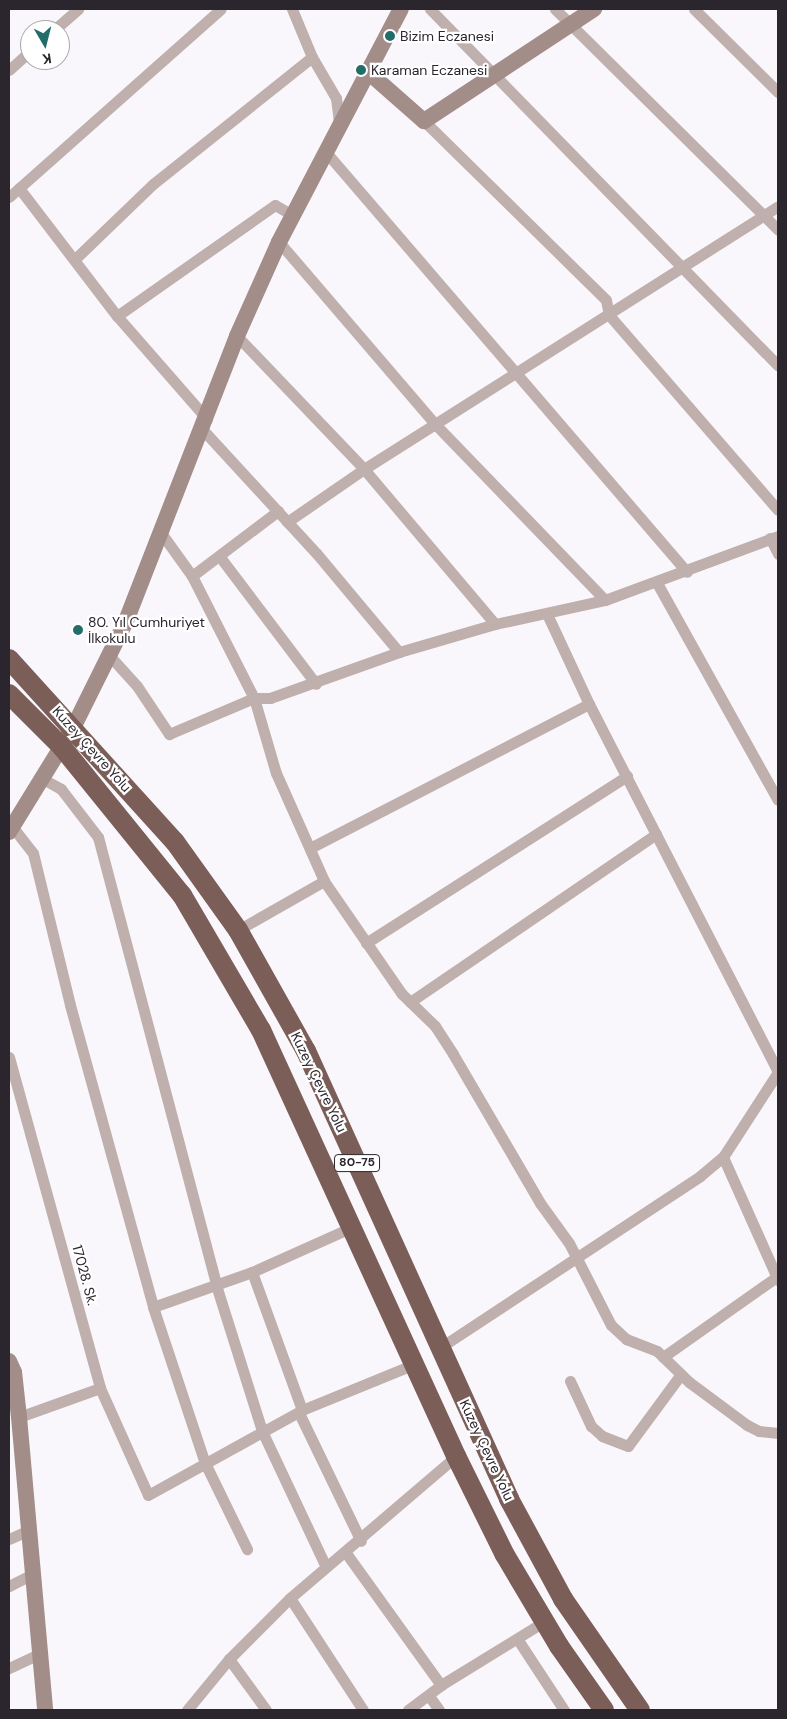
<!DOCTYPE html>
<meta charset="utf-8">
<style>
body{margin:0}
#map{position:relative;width:787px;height:1719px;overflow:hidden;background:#faf7fc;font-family:"DM Sans",sans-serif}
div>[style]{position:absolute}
.street>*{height:11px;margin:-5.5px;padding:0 5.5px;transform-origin:5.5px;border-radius:5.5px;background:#bfb0ad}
.secondary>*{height:16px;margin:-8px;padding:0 8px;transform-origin:8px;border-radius:8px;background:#a38d89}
.highway>*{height:20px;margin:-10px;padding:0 10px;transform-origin:10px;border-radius:10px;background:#7c5e59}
.dots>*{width:14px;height:14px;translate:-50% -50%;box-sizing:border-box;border:2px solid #fff;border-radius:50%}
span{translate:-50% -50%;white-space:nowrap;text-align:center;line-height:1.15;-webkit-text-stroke:4.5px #fff;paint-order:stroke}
.shield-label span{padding:1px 4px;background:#fff;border:1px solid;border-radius:4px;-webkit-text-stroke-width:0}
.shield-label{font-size:12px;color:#2b252e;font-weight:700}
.poi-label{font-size:14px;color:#2b252e}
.left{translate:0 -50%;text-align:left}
.street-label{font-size:14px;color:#2b252e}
.frame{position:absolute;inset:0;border:10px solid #2b252e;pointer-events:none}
.north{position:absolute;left:20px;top:20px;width:50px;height:50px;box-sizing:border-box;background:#fff;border:1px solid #aaa8ab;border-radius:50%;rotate:172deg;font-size:14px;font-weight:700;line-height:20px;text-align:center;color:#2b252e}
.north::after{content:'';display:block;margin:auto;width:18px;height:22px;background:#226d68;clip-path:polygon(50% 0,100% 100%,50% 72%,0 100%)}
</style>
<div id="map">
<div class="street">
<div style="left:292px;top:9px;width:52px;rotate:67.4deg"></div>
<div style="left:312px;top:57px;width:48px;rotate:59.7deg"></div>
<div style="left:336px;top:98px;width:25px;rotate:83deg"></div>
<div style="left:430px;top:9px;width:498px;rotate:45.7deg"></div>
<div style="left:555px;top:9px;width:314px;rotate:44.7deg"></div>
<div style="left:694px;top:9px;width:118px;rotate:44.7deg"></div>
<div style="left:54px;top:30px;width:32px;rotate:-41deg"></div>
<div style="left:9px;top:70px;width:28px;rotate:-42deg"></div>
<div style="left:424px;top:121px;width:255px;rotate:44.5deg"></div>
<div style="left:606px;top:300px;width:15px;rotate:79deg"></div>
<div style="left:609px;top:315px;width:258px;rotate:49.1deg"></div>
<div style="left:325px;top:151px;width:555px;rotate:49.31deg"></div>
<div style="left:19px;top:188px;width:161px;rotate:52.6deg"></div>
<div style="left:117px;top:316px;width:137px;rotate:48.9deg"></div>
<div style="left:9px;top:197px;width:283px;rotate:-41.6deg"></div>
<div style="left:279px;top:242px;width:241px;rotate:49.4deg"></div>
<div style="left:436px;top:425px;width:243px;rotate:46deg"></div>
<div style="left:75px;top:259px;width:108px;rotate:-43.9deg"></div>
<div style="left:153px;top:184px;width:203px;rotate:-38.6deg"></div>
<div style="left:117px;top:316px;width:193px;rotate:-35.1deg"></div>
<div style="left:275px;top:205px;width:20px;rotate:30deg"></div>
<div style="left:237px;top:336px;width:184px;rotate:46.3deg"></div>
<div style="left:364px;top:469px;width:203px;rotate:49.8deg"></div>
<div style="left:203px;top:430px;width:168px;rotate:47.4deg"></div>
<div style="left:317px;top:554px;width:128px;rotate:50.1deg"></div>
<div style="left:287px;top:522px;width:93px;rotate:-34.5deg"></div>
<div style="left:364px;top:469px;width:490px;rotate:-32.4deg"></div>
<div style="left:159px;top:530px;width:57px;rotate:54.3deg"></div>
<div style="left:192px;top:576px;width:137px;rotate:63.1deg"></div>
<div style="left:254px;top:698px;width:78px;rotate:73.7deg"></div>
<div style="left:276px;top:773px;width:118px;rotate:66deg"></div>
<div style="left:324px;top:881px;width:137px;rotate:55.4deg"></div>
<div style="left:402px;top:994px;width:46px;rotate:44.1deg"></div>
<div style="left:435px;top:1026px;width:33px;rotate:57deg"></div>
<div style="left:453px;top:1054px;width:173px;rotate:59.7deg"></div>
<div style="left:540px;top:1203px;width:49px;rotate:54.1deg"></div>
<div style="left:569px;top:1243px;width:92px;rotate:62.9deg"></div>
<div style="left:611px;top:1325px;width:21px;rotate:43deg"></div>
<div style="left:626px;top:1339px;width:33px;rotate:21deg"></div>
<div style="left:657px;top:1351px;width:45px;rotate:44.1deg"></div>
<div style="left:689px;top:1382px;width:72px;rotate:36.6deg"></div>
<div style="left:747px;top:1425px;width:13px;rotate:27deg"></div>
<div style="left:759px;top:1431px;width:19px;rotate:6deg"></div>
<div style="left:770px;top:538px;width:18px;rotate:63deg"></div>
<div style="left:220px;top:557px;width:159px;rotate:52.9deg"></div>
<div style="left:192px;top:576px;width:108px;rotate:-37.1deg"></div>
<div style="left:657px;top:583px;width:248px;rotate:60.9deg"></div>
<div style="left:547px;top:614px;width:99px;rotate:65deg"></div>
<div style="left:589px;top:704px;width:414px;rotate:62.8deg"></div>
<div style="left:108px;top:654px;width:43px;rotate:47.8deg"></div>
<div style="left:137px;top:686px;width:58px;rotate:56.3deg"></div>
<div style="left:169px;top:734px;width:92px;rotate:-23deg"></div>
<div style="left:254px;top:698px;width:16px"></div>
<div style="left:270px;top:698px;width:137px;rotate:-19.6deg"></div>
<div style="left:399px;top:652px;width:100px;rotate:-16.3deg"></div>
<div style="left:495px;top:624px;width:113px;rotate:-12.3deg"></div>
<div style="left:605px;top:600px;width:184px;rotate:-20.3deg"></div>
<div style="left:43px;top:779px;width:21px;rotate:29deg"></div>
<div style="left:61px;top:789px;width:61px;rotate:52.4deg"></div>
<div style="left:98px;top:837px;width:463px;rotate:75.2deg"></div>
<div style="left:216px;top:1285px;width:153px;rotate:72.5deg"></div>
<div style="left:262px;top:1431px;width:148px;rotate:64.8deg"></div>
<div style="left:11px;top:825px;width:36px;rotate:52deg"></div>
<div style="left:33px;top:853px;width:156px;rotate:76.3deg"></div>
<div style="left:70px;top:1005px;width:313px;rotate:74.6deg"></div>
<div style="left:153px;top:1307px;width:164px;rotate:71.6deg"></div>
<div style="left:205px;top:1463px;width:96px;rotate:64deg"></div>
<div style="left:310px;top:848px;width:314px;rotate:-27.3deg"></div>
<div style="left:238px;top:930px;width:99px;rotate:-29.7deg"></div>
<div style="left:366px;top:943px;width:310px;rotate:-32.6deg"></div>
<div style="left:410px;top:1002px;width:298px;rotate:-34.3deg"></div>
<div style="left:9px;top:1057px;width:343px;rotate:74.6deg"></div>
<div style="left:100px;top:1388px;width:117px;rotate:65.8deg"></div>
<div style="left:148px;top:1495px;width:176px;rotate:-28.9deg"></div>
<div style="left:302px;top:1410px;width:122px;rotate:-22.2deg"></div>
<div style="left:723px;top:1157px;width:135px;rotate:65.9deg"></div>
<div style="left:252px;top:1272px;width:147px;rotate:70.1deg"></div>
<div style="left:153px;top:1307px;width:105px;rotate:-19.5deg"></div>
<div style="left:252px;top:1272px;width:110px;rotate:-24.2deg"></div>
<div style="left:441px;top:1347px;width:310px;rotate:-33.4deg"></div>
<div style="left:700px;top:1176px;width:30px;rotate:-40deg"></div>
<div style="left:723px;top:1157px;width:101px;rotate:-57.1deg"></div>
<div style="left:663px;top:1357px;width:141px;rotate:-35.2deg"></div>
<div style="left:570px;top:1381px;width:50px;rotate:65deg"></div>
<div style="left:591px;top:1426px;width:15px;rotate:42deg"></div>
<div style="left:602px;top:1436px;width:28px;rotate:21deg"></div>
<div style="left:628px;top:1446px;width:89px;rotate:-53.6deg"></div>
<div style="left:299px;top:1413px;width:142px;rotate:64.2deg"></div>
<div style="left:19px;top:1417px;width:86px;rotate:-19.7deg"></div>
<div style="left:9px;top:1539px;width:20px;rotate:-24deg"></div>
<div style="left:346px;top:1553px;width:163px;rotate:54.3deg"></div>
<div style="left:9px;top:1586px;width:25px;rotate:-27deg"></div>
<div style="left:290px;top:1598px;width:134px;rotate:56.9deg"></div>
<div style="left:518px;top:1640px;width:84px;rotate:56.7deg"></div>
<div style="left:229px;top:1659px;width:63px;rotate:54deg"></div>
<div style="left:9px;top:1668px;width:33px;rotate:-25deg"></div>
<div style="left:429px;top:1696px;width:17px;rotate:54deg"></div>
<div style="left:187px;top:1710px;width:66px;rotate:-50.5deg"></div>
<div style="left:229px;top:1659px;width:86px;rotate:-45deg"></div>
<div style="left:290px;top:1598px;width:218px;rotate:-40.5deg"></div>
<div style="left:408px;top:1710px;width:41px;rotate:-37.1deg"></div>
<div style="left:441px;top:1685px;width:122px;rotate:-31.6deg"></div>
</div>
<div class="secondary">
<div style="left:367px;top:71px;width:76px;rotate:41.3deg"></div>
<div style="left:424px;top:121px;width:204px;rotate:-33.4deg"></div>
<div style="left:9px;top:832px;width:122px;rotate:-58.4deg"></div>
<div style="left:73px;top:728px;width:119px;rotate:-63.6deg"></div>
<div style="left:126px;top:621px;width:306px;rotate:-68.7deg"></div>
<div style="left:237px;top:336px;width:103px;rotate:-65.9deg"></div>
<div style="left:279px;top:242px;width:263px;rotate:-62.4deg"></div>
<div style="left:9px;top:1361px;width:12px;rotate:66deg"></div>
<div style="left:14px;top:1372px;width:45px;rotate:83.7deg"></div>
<div style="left:19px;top:1417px;width:294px;rotate:84.9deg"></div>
</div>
<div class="highway">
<div style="left:9px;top:659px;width:247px;rotate:47.8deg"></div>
<div style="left:175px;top:842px;width:108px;rotate:54.4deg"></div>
<div style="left:238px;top:930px;width:139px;rotate:60.7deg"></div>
<div style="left:306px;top:1051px;width:492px;rotate:65.6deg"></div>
<div style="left:509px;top:1499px;width:114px;rotate:61.6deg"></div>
<div style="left:563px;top:1599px;width:135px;rotate:55.3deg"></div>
<div style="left:9px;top:694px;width:75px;rotate:45deg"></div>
<div style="left:62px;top:747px;width:191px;rotate:51deg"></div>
<div style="left:182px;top:895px;width:156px;rotate:59.7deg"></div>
<div style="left:261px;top:1030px;width:469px;rotate:65.4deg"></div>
<div style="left:456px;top:1456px;width:110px;rotate:63.7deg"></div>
<div style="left:505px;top:1555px;width:106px;rotate:59.3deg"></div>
<div style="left:559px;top:1646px;width:78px;rotate:54.9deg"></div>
</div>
<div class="dots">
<div style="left:390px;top:36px;background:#226d68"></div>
<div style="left:361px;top:70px;background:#226d68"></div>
<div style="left:78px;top:630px;background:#226d68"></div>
</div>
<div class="shield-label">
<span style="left:357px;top:1163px">80-75</span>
</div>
<div class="poi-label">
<span class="left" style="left:400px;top:36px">Bizim Eczanesi</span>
<span class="left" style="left:371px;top:70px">Karaman Eczanesi</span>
<span class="left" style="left:88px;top:630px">80. Yıl Cumhuriyet<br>İlkokulu</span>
</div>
<div class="street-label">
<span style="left:92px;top:749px;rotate:48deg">Kuzey Çevre Yolu</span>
<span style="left:319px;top:1082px;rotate:64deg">Kuzey Çevre Yolu</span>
<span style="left:85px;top:1275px;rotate:75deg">17028. Sk.</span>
<span style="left:487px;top:1450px;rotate:65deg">Kuzey Çevre Yolu</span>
</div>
<div class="frame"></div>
<div class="north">K</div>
</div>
